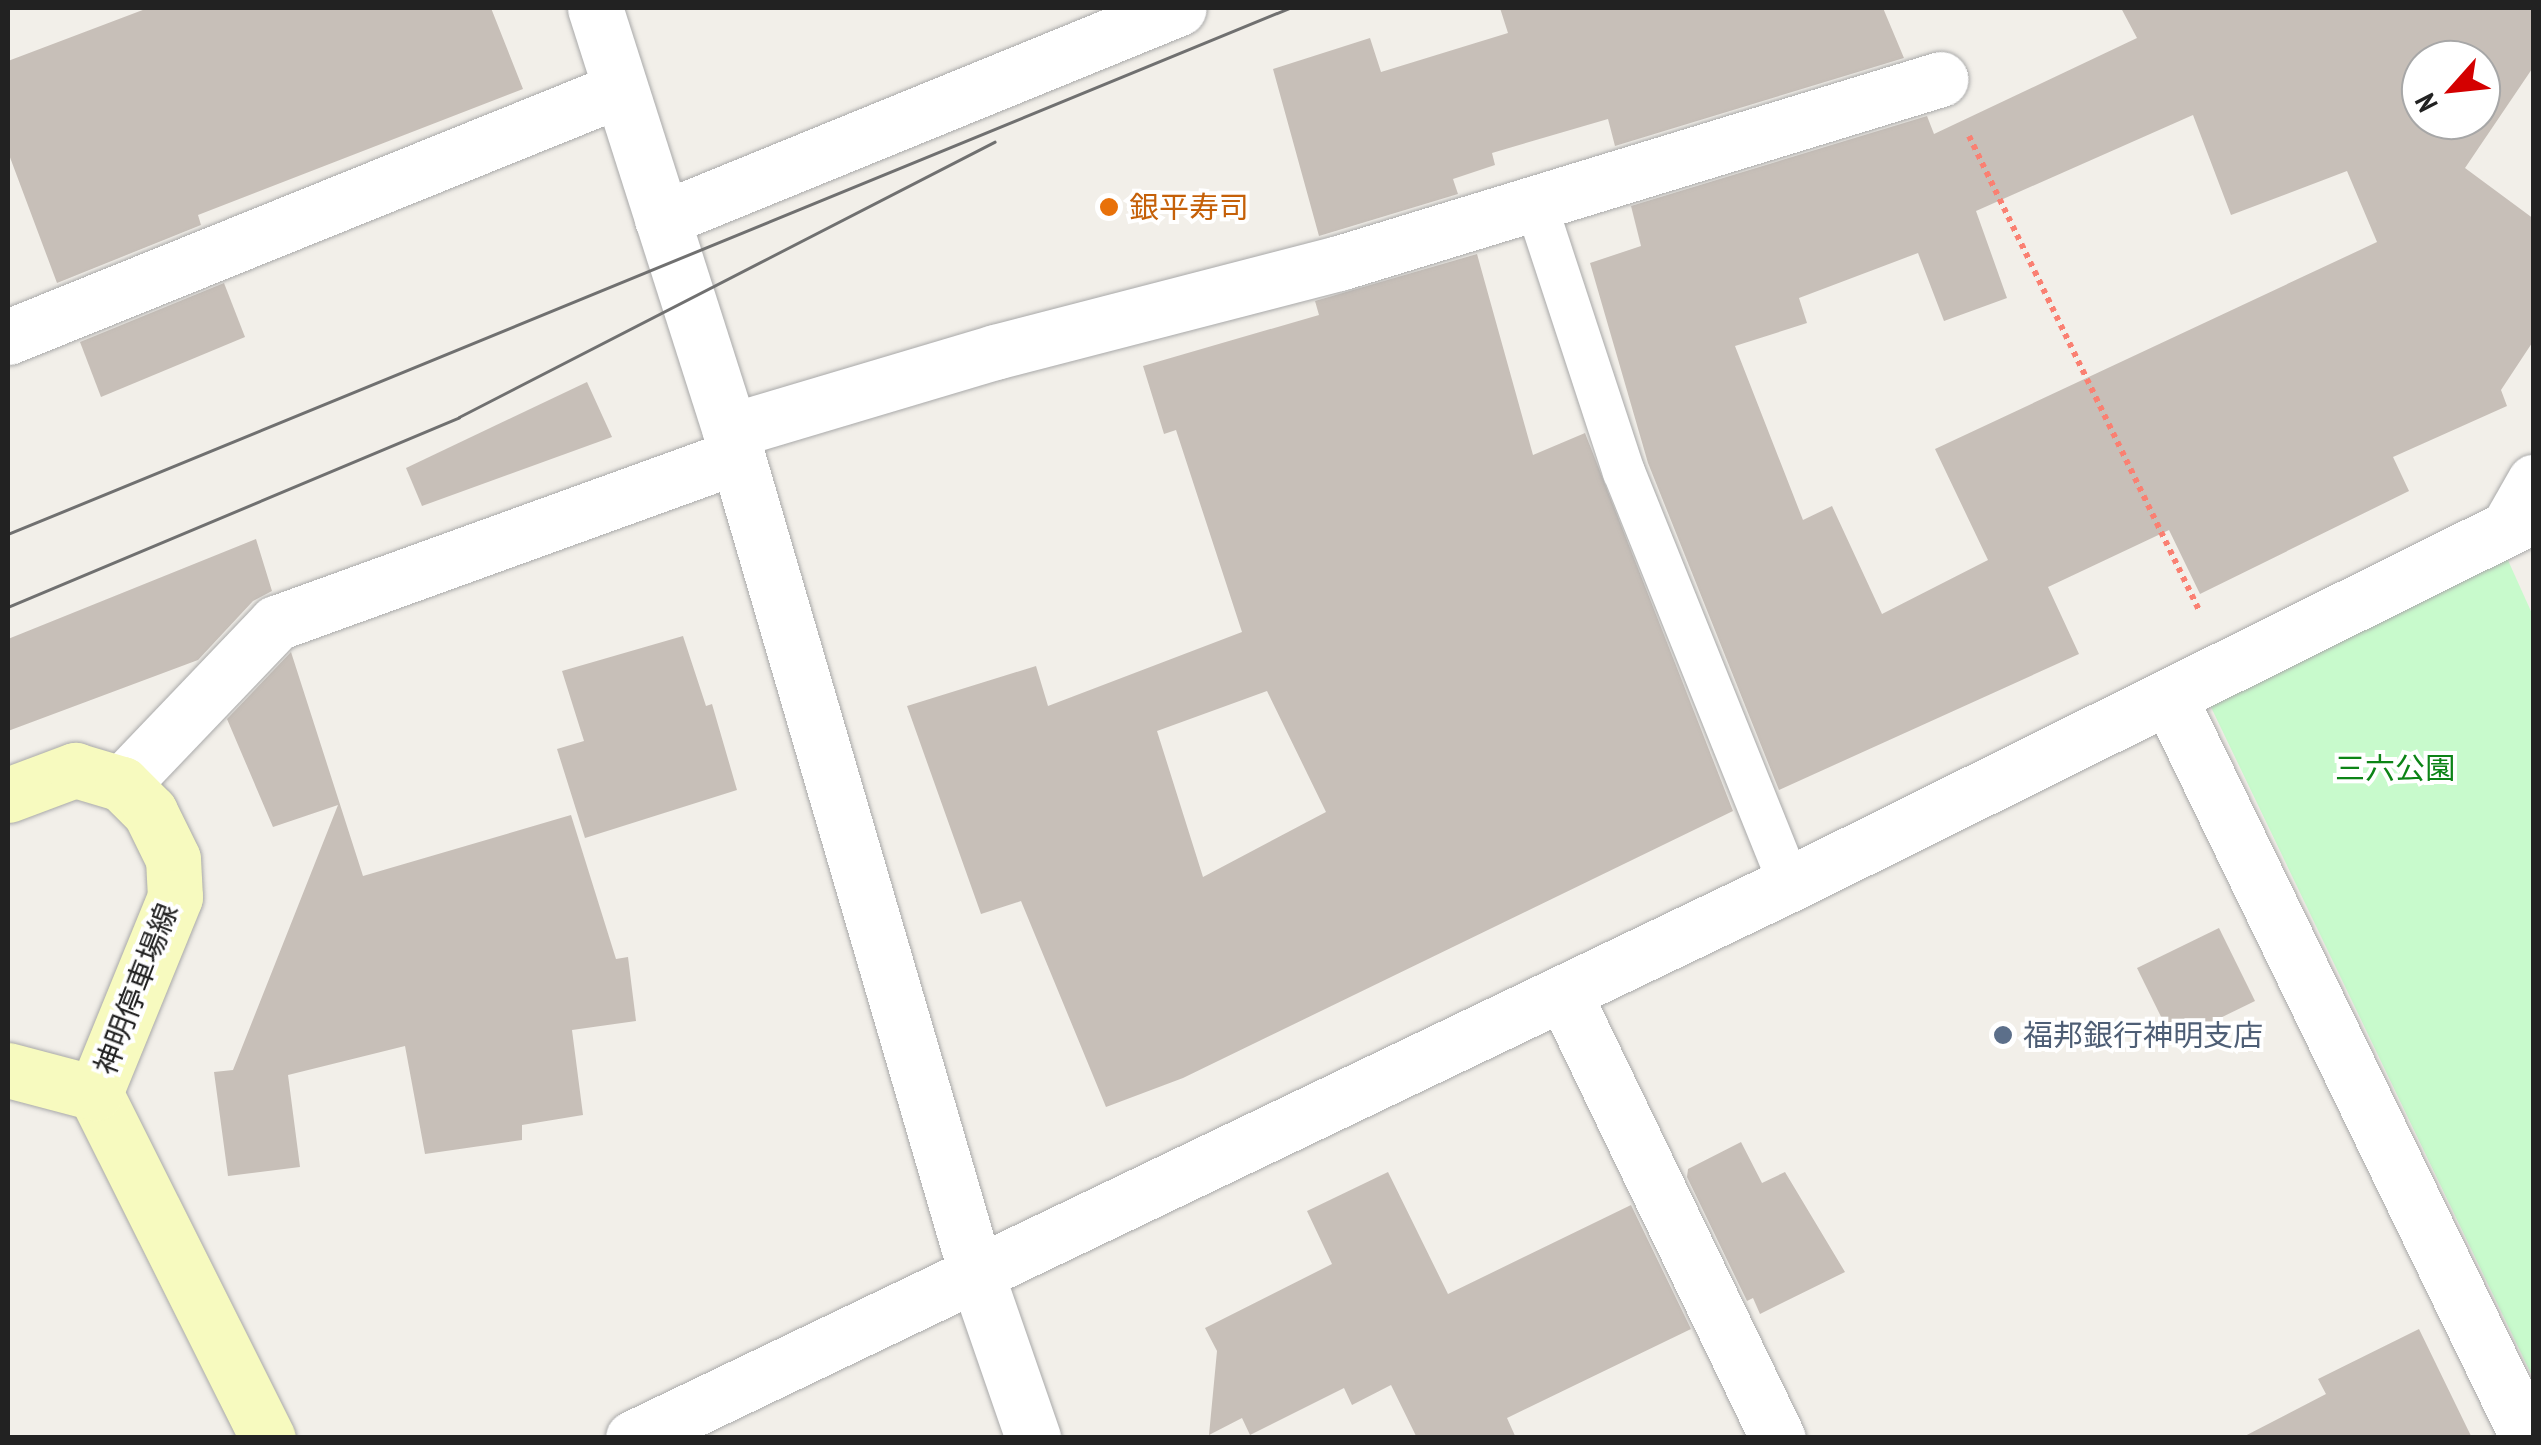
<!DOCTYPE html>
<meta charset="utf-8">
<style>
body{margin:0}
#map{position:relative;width:2541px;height:1445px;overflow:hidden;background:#f2efe9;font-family:"PT Sans Narrow","Noto Sans JP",sans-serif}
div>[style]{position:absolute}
.park>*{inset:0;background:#c8facc}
.building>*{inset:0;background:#c7bfb8}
.path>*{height:6px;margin-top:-3px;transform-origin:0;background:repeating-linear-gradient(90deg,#fa8072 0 5px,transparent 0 10px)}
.roads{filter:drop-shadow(0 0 2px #a9a9a9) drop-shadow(0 0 2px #a9a9a9)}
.service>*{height:42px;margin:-21px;padding:0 21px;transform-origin:21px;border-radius:21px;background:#fff}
.minor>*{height:55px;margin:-27.5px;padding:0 27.5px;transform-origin:27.5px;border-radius:27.5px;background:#fff}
.tertiary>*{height:55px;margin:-27.5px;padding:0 27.5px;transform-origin:27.5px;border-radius:27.5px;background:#fff}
.secondary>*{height:55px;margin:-27.5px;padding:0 27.5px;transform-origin:27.5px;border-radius:27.5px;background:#f7fabf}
.tram>*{height:2.5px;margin:-1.25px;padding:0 1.25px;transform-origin:1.25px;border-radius:1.25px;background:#707070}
.dots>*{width:28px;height:28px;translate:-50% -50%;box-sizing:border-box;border:5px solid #fff;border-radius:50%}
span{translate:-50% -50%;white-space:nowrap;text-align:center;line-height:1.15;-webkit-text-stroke:8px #fff;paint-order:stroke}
.food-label{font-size:30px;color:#c56008}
.left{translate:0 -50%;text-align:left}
.park-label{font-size:30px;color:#0c8416}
.street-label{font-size:30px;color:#222}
.service-label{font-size:30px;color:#4e5e75}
.frame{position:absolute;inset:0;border:10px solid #222;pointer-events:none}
.north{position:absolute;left:2401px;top:40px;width:100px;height:100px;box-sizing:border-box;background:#fff;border:2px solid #a7a7a7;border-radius:50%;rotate:243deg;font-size:28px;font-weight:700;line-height:40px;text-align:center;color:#222}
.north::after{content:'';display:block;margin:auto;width:35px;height:45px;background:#d40000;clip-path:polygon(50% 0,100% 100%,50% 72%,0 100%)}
</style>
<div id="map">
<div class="park">
<div style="clip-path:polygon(2507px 558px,2534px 618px,2533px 1378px,2209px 703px)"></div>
</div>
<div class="building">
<div style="clip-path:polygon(148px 8px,491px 8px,523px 89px,198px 215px,201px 225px,57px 283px,8px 152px,8px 61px)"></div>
<div style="clip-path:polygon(1500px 8px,1883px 8px,1904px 58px,1615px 146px,1608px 119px,1492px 153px,1495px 165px,1453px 179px,1458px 194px,1319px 236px,1273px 69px,1370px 38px,1381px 72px,1508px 33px)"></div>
<div style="clip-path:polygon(evenodd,2121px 8px,2534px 8px,2534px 66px,2465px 168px,2534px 219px,2534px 340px,2501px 390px,2507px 406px,2393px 457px,2409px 491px,2200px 594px,2169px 530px,2048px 587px,2079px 654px,1779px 790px,1648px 463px,1590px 263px,1641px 246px,1631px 206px,1927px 116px,1934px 134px,2137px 38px,2121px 8px,2421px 60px,2481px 60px,2481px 120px,2421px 120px,2421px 60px,2121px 8px,2193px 115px,2231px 215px,2347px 171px,2377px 242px,1935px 449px,1988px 560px,1882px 614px,1832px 506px,1803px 520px,1735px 346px,1807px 323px,1799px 298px,1918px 253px,1944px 321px,2007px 298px,1976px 211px,2193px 115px)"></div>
<div style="clip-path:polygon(evenodd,1477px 254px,1533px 455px,1585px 433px,1733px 811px,1183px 1078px,1106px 1107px,1021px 901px,981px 914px,907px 706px,1036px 666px,1048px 706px,1242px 632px,1176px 430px,1164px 434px,1143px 366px,1319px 315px,1315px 301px,1477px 254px,1267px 691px,1326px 812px,1203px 877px,1157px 731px,1267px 691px)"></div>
<div style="clip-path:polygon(224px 283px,245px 337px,101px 397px,80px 342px)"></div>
<div style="clip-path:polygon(587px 382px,612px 437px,422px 506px,406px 468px)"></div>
<div style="clip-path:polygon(256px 539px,272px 591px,253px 601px,198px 660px,8px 731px,8px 639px)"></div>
<div style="clip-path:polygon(683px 636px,706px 706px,712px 704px,737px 790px,585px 838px,557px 749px,584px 741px,562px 671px)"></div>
<div style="clip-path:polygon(291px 652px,363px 876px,571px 815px,616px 959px,628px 957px,636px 1021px,572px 1030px,583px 1115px,522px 1125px,522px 1140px,425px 1154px,405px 1046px,288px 1075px,300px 1167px,228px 1176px,214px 1072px,233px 1070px,338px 805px,273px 827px,227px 719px)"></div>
<div style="clip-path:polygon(2219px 928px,2255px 1001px,2173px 1041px,2137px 968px)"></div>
<div style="clip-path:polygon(1741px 1142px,1762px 1183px,1785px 1172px,1845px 1272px,1760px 1314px,1753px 1298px,1747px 1301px,1687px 1177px,1688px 1169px)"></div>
<div style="clip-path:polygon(1388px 1172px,1448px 1294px,1631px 1205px,1691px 1329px,1507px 1418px,1516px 1438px,1417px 1438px,1391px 1385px,1352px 1405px,1344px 1388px,1250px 1435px,1242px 1418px,1209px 1435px,1217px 1351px,1205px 1328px,1332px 1264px,1307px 1211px)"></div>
<div style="clip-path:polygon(2419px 1329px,2472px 1438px,2241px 1438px,2326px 1394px,2318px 1379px)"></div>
</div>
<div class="path">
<div style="left:1969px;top:136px;width:527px;rotate:64.12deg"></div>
</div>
<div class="roads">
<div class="service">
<div style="left:1536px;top:205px;width:281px;rotate:71.8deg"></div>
<div style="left:1624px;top:472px;width:444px;rotate:68.1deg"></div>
</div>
<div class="minor">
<div style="left:662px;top:219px;width:558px;rotate:-22.2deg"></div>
<div style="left:8px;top:337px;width:659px;rotate:-22.01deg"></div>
<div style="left:730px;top:431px;width:277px;rotate:-16.6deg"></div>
<div style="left:995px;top:352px;width:355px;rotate:-14.5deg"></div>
<div style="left:1339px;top:263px;width:629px;rotate:-17deg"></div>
<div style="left:2509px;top:526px;width:51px;rotate:-60.4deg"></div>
<div style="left:2170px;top:699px;width:821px;rotate:64.15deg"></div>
<div style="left:122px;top:784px;width:223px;rotate:-46.3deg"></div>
<div style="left:276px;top:623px;width:490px;rotate:-19.9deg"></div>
<div style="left:1564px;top:994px;width:493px;rotate:64.3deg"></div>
<div style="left:976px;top:1273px;width:175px;rotate:70.9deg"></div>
</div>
<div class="tertiary">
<div style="left:595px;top:8px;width:444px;rotate:72.3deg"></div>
<div style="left:730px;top:431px;width:877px;rotate:73.71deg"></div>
<div style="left:633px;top:1438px;width:1283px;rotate:-25.59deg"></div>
<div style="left:1790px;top:884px;width:830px;rotate:-26.38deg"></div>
</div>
<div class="secondary">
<div style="left:8px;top:795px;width:72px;rotate:-20.5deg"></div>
<div style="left:75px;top:770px;width:49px;rotate:16.6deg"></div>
<div style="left:122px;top:784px;width:40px;rotate:45deg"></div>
<div style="left:150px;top:812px;width:52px;rotate:63.9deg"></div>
<div style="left:173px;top:859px;width:38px;rotate:87deg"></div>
<div style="left:175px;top:897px;width:212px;rotate:112.2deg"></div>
<div style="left:95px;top:1093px;width:386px;rotate:63.4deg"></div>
<div style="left:8px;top:1070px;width:90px;rotate:14.8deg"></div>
</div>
</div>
<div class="tram">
<div style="left:8px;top:534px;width:1385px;rotate:-22.32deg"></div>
<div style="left:8px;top:607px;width:489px;rotate:-22.8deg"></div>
<div style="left:459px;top:417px;width:602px;rotate:-27.2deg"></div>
</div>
<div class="dots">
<div style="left:1109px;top:207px;background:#e8710a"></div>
<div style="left:2003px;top:1035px;background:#5c6f8a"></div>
</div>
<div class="food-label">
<span class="left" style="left:1129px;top:207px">銀平寿司</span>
</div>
<div class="park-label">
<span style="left:2395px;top:768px">三六公園</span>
</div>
<div class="street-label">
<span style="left:136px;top:989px;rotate:-69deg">神明停車場線</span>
</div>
<div class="service-label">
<span class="left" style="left:2023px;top:1035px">福邦銀行神明支店</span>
</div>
<div class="frame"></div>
<div class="north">N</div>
</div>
